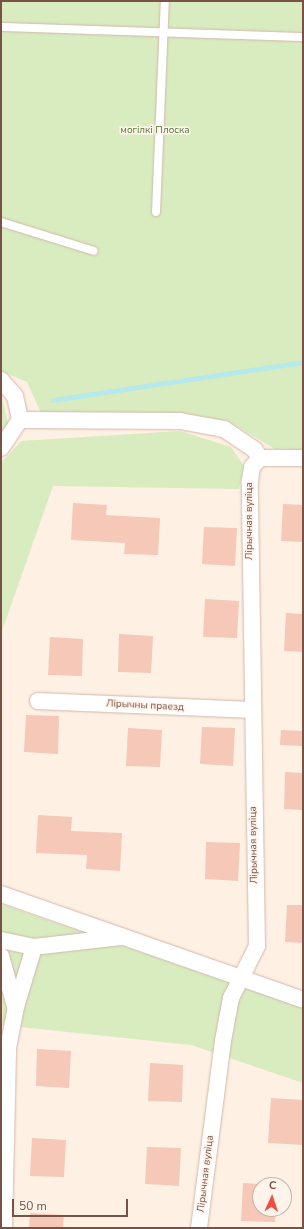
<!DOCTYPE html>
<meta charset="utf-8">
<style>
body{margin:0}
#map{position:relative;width:304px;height:1229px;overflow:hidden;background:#fef0e3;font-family:"Nunito Sans",sans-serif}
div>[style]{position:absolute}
.green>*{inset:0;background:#d8ecc0}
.stream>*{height:4.5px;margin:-2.25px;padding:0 2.25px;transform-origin:2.25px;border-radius:2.25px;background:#b6e9e9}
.building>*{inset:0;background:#f5c8b8}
.roads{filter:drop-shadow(0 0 1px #d2b7ab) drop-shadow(0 0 1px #d2b7ab)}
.lane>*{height:8px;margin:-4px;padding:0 4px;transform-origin:4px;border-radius:4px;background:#fff}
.street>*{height:16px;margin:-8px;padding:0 8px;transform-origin:8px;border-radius:8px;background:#fff}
span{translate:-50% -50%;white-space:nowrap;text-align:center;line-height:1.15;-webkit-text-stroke:3px #fff4eb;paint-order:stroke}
.park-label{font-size:10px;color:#56793c}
.street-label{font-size:10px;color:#785147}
.frame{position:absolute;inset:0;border:2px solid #785147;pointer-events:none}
.north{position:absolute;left:252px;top:1177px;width:40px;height:40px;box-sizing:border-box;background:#fff4eb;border:1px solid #c9b3a9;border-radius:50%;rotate:3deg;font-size:11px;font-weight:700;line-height:16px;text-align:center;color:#785147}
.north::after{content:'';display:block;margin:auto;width:14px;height:18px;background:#f14e3f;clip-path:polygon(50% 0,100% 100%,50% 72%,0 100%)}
.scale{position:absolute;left:12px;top:1199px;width:116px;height:18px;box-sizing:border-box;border:2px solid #785147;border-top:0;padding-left:5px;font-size:12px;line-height:14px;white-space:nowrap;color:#785147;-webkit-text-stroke:3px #fff4eb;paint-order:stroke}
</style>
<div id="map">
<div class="green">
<div style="clip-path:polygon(1px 1px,303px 1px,303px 450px,275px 449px,228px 421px,193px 415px,41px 413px,27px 382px,1px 371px)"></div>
<div style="clip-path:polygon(1px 393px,8px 423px,1px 436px)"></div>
<div style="clip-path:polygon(180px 431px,231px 447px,244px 466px,239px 489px,53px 486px,1px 634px,1px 463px,21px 441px)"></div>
<div style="clip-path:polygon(1px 904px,303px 1008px,303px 1083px,191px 1045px,1px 1025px)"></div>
</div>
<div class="stream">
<div style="left:53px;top:400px;width:253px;rotate:-8.6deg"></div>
</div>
<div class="building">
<div style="clip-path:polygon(73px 503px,107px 505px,106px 515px,160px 518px,158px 555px,124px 554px,125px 543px,71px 540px)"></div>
<div style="clip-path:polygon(283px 504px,303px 505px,303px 542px,281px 541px)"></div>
<div style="clip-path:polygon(204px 527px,237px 528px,235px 566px,202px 564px)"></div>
<div style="clip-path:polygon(205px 599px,239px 601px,237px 638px,203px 637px)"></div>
<div style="clip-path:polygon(286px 613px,303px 614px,303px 652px,284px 651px)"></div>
<div style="clip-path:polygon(119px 634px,153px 636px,151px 673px,118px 672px)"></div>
<div style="clip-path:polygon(50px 637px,83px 639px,82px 676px,48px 675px)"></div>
<div style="clip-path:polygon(26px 715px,59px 716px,58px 754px,24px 752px)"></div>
<div style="clip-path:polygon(202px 727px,235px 728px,233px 766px,200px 764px)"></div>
<div style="clip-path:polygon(128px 728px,162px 730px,160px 767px,126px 766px)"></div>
<div style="clip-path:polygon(281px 730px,303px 731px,303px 746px,280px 745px)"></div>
<div style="clip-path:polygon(285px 772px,303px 773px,303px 810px,284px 809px)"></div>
<div style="clip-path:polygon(38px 815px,72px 817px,71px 831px,122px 833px,120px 871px,86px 869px,87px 855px,36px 853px)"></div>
<div style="clip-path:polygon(206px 842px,240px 843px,238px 881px,205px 879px)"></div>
<div style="clip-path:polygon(287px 905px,303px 905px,303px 943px,285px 942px)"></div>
<div style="clip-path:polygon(37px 1049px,71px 1051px,69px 1088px,36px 1086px)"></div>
<div style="clip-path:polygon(150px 1063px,183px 1065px,182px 1102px,148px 1101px)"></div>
<div style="clip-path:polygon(271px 1098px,303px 1100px,303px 1145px,268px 1143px)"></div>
<div style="clip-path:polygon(32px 1138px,66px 1140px,64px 1177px,30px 1176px)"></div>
<div style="clip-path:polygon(147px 1147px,181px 1148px,179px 1186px,145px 1184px)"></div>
<div style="clip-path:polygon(243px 1183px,260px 1184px,260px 1209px,276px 1209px,275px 1222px,241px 1221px)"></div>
<div style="clip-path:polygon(30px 1213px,64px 1215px,63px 1228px,29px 1228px)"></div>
</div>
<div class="roads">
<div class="lane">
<div style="left:1px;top:27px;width:302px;rotate:1.9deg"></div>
<div style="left:156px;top:212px;width:211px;rotate:-87.6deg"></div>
<div style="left:1px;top:222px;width:97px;rotate:17.3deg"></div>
</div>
<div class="street">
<div style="left:1px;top:380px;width:21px;rotate:49deg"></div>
<div style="left:15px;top:396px;width:25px;rotate:78deg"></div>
<div style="left:20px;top:420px;width:160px;rotate:0.4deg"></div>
<div style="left:180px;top:421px;width:45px;rotate:10.3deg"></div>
<div style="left:224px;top:429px;width:36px;rotate:34deg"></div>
<div style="left:254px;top:449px;width:11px;rotate:56deg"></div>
<div style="left:1px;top:448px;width:34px;rotate:-56deg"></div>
<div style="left:260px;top:458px;width:43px"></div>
<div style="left:38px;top:701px;width:214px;rotate:2.4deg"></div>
<div style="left:1px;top:894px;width:320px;rotate:19.3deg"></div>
<div style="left:1px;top:940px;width:34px;rotate:12deg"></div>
<div style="left:1px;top:956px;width:52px;rotate:74.4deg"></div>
<div style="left:4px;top:1228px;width:180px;rotate:-88.7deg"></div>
<div style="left:8px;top:1048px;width:42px;rotate:-79deg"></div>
<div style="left:16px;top:1007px;width:63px;rotate:-73.3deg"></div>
<div style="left:34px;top:947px;width:88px;rotate:-6.6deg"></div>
<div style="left:199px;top:1228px;width:189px;rotate:-82.7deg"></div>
<div style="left:223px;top:1041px;width:44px;rotate:-79.5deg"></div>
<div style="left:231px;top:998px;width:58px;rotate:-63.4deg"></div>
<div style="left:257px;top:946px;width:465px;rotate:-90.9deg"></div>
<div style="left:250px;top:481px;width:14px;rotate:-82deg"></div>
<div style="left:252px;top:467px;width:12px;rotate:-48deg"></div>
</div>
</div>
<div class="park-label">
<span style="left:155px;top:131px">могілкі Плоска</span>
</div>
<div class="street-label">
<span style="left:250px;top:521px;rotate:-90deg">Лірычная вуліца</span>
<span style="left:145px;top:706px;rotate:3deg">Лірычны праезд</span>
<span style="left:254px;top:845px;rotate:-91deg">Лірычная вуліца</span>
<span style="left:206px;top:1174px;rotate:-83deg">Лірычная вуліца</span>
</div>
<div class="frame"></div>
<div class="north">С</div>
<div class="scale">50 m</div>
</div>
